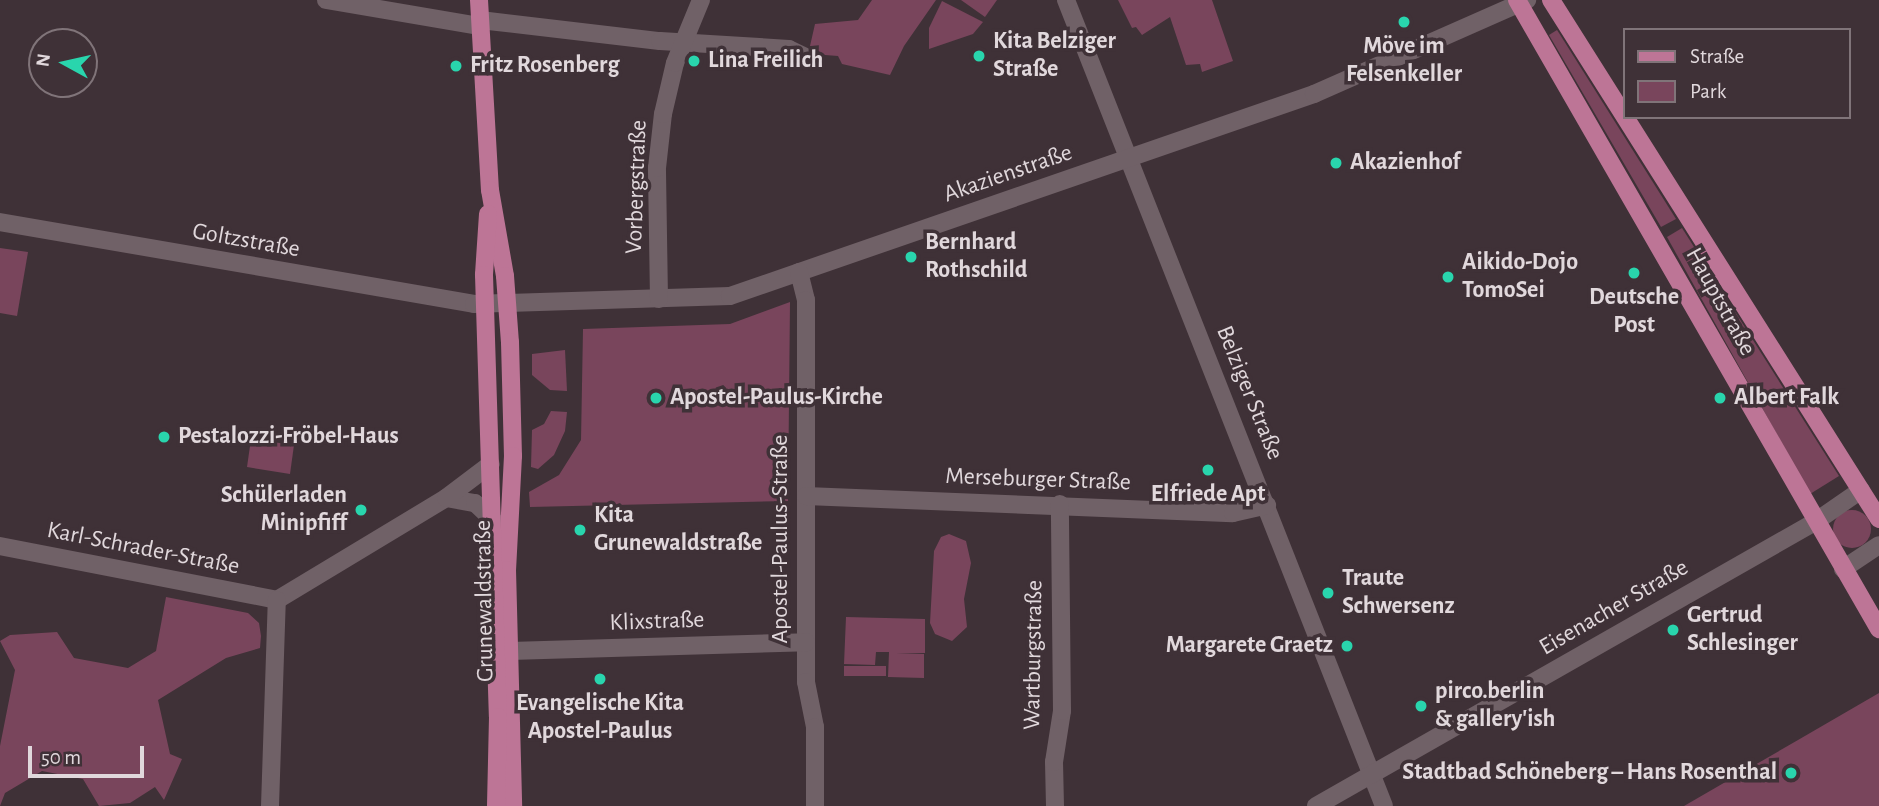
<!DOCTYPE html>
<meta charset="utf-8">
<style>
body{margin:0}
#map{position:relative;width:1879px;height:806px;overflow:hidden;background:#3f3137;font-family:"Alegreya Sans",sans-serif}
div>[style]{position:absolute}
.green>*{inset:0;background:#79455c}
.round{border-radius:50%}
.minor>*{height:18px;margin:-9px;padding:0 9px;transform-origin:9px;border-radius:9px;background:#706167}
.major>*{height:18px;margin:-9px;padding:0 9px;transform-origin:9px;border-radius:9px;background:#bd7596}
.dots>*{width:19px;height:19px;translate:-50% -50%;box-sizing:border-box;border:4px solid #3f3137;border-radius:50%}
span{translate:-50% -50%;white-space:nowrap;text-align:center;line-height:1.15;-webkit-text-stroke:7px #3f3137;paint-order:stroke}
.poi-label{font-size:24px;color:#e1d8dc;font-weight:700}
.left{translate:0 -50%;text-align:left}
.right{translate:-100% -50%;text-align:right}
.street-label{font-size:24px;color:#e1d8dc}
.legend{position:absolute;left:1623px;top:28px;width:228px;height:91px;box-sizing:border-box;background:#3f3137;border:2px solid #807479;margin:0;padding:9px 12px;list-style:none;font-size:21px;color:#e1d8dc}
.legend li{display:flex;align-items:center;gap:14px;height:35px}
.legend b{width:35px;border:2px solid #807479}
.north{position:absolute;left:28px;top:28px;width:70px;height:70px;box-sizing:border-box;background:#3f3137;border:2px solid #807479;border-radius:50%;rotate:278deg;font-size:19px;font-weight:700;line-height:28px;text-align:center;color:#e1d8dc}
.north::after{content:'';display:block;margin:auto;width:24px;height:32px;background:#29d5ad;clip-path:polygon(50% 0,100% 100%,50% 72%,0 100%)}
.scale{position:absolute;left:28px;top:746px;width:116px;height:32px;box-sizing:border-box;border:4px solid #e1d8dc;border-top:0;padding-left:9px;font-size:21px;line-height:24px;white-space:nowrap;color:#e1d8dc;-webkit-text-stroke:5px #3f3137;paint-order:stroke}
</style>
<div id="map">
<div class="green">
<div style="clip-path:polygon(872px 0,936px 0,904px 46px,890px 75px,842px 64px,838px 56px,825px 55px,810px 46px,815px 24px,858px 20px)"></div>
<div style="clip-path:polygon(961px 0,997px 0,985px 17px)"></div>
<div style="clip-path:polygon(1118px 0,1212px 0,1233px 61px,1202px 72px,1200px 64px,1186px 65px,1170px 17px,1142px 35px,1136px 27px,1132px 28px)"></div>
<div style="clip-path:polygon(942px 1px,983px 22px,973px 34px,929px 49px,929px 28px)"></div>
<div style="clip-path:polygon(1557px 30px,1559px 33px,1676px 219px,1661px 227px,1549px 35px)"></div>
<div style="clip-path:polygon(1682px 228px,1839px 476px,1810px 494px,1667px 237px)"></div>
<div style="clip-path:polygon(0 248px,28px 252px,17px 316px,0 313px)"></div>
<div style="clip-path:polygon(790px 302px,788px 501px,530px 507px,529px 492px,559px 475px,581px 440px,583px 329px,730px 324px)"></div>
<div style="clip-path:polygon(565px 350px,567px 391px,550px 390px,532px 375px,532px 354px)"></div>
<div style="clip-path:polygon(551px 411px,567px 412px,565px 431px,554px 455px,538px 469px,531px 467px,532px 430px,544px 424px)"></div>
<div style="clip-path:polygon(251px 439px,294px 445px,290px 474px,247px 467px)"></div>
<div class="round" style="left:1833px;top:510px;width:38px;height:38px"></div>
<div style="clip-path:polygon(949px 534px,966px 541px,971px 563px,964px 599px,967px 627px,952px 641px,935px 634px,930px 623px,934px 551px,941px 537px)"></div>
<div style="clip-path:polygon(166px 597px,248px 613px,259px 623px,261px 636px,260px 648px,226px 658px,158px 700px,170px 754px,182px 759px,164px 800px,155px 787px,130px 803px,99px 806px,83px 779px,42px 771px,5px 793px,0 806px,0 746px,15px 670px,0 641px,10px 635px,57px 632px,74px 658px,128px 668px,156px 651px)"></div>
<div style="clip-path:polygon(846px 617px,925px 619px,925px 653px,896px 653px,924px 654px,924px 678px,888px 677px,889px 652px,876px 652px,875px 665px,844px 664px)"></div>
<div style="clip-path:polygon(844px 666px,886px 666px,886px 676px,844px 676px)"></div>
<div style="clip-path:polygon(1879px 693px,1879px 806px,1684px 806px,1798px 740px)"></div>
</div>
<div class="minor">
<div style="left:326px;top:0;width:156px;rotate:9.6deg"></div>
<div style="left:1066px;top:0;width:866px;rotate:68.47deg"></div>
<div style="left:480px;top:20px;width:181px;rotate:6.7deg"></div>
<div style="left:660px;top:41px;width:129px;rotate:3.5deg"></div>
<div style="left:789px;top:49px;width:25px;rotate:26deg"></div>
<div style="left:0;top:222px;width:481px;rotate:9.8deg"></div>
<div style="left:474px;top:304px;width:256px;rotate:-1.8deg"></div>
<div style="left:730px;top:296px;width:618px;rotate:-19.08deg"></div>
<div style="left:1314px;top:94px;width:233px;rotate:-23.8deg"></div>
<div style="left:799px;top:272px;width:29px;rotate:76deg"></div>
<div style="left:806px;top:300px;width:382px;rotate:90deg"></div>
<div style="left:806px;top:682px;width:46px;rotate:78.7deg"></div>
<div style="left:815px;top:727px;width:79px;rotate:90deg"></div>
<div style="left:659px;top:299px;width:131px;rotate:-90.9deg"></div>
<div style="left:657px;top:168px;width:54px;rotate:-83.7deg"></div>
<div style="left:663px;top:114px;width:52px;rotate:-76.8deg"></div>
<div style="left:675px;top:63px;width:68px;rotate:-67.6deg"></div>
<div style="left:806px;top:496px;width:427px;rotate:2.3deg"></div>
<div style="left:1233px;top:513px;width:35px;rotate:-13deg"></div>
<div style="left:446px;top:498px;width:29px;rotate:10deg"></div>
<div style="left:475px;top:503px;width:25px;rotate:43deg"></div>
<div style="left:0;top:546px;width:282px;rotate:11deg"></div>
<div style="left:1843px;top:569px;width:43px;rotate:-33.7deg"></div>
<div style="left:277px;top:600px;width:197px;rotate:-31.1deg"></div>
<div style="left:446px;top:498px;width:56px;rotate:-37.1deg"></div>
<div style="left:510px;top:651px;width:296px;rotate:-1.7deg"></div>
<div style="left:270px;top:806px;width:206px;rotate:-88.1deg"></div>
<div style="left:1055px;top:806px;width:44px;rotate:-91.3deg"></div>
<div style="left:1054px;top:762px;width:52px;rotate:-81.1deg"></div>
<div style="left:1062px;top:711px;width:207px;rotate:-90.6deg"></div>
<div style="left:1316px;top:806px;width:574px;rotate:-29.65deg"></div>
<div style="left:1815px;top:522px;width:56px;rotate:-34.8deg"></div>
</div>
<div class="major">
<div style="left:479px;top:0;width:190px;rotate:86.7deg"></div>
<div style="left:490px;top:190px;width:87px;rotate:80.1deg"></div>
<div style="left:505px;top:276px;width:66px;rotate:85.7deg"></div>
<div style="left:510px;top:342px;width:114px;rotate:88.5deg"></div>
<div style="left:513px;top:456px;width:114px;rotate:93deg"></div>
<div style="left:507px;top:570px;width:236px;rotate:88.5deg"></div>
<div style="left:1517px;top:0;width:726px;rotate:60.08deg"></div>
<div style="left:1551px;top:0;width:614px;rotate:57.71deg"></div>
<div style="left:488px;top:214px;width:61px;rotate:93.8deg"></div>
<div style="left:484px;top:275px;width:442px;rotate:88.2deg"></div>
<div style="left:498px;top:717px;width:89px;rotate:91.3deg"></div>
</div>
<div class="dots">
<div style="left:1404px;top:22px;background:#29d5ad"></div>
<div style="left:979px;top:56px;background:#29d5ad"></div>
<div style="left:694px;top:61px;background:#29d5ad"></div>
<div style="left:456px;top:66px;background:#29d5ad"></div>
<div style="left:1336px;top:163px;background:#29d5ad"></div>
<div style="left:911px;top:257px;background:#29d5ad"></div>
<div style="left:1634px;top:273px;background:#29d5ad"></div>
<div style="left:1448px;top:277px;background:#29d5ad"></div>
<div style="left:656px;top:398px;background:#29d5ad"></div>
<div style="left:1720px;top:398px;background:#29d5ad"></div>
<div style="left:164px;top:437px;background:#29d5ad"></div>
<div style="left:1208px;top:470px;background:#29d5ad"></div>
<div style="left:361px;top:510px;background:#29d5ad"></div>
<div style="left:580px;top:530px;background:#29d5ad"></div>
<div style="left:1328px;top:593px;background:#29d5ad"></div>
<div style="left:1673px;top:630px;background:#29d5ad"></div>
<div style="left:1347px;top:646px;background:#29d5ad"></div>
<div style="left:600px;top:679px;background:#29d5ad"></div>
<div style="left:1421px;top:706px;background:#29d5ad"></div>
<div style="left:1791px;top:773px;background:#29d5ad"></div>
</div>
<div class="poi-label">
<span class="left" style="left:993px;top:56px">Kita Belziger<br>Straße</span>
<span style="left:1404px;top:61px">Möve im<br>Felsenkeller</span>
<span class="left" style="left:708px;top:61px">Lina Freilich</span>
<span class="left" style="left:470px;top:66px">Fritz Rosenberg</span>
<span class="left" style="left:1350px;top:163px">Akazienhof</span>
<span class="left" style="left:925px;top:257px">Bernhard<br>Rothschild</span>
<span class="left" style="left:1462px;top:277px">Aikido-Dojo<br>TomoSei</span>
<span style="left:1634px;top:312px">Deutsche<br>Post</span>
<span class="left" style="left:670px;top:398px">Apostel-Paulus-Kirche</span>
<span class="left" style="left:1734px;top:398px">Albert Falk</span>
<span class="left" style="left:178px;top:437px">Pestalozzi-Fröbel-Haus</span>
<span style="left:1208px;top:495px">Elfriede Apt</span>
<span class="right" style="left:347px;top:510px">Schülerladen<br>Minipfiff</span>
<span class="left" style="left:594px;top:530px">Kita<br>Grunewaldstraße</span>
<span class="left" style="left:1342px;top:593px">Traute<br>Schwersenz</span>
<span class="left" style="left:1687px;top:630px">Gertrud<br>Schlesinger</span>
<span class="right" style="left:1333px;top:646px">Margarete Graetz</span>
<span class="left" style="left:1435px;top:706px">pirco.berlin<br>&amp; gallery'ish</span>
<span style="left:600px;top:718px">Evangelische Kita<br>Apostel-Paulus</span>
<span class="right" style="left:1777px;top:773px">Stadtbad Schöneberg – Hans Rosenthal</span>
</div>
<div class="street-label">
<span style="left:1008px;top:174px;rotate:-19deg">Akazienstraße</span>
<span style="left:637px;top:187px;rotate:-88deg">Vorbergstraße</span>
<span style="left:246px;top:241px;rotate:10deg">Goltzstraße</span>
<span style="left:1720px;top:302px;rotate:61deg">Hauptstraße</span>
<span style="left:1249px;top:393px;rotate:68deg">Belziger Straße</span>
<span style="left:1038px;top:480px;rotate:2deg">Merseburger Straße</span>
<span style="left:781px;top:539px;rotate:-90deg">Apostel-Paulus-Straße</span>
<span style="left:143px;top:549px;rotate:11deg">Karl-Schrader-Straße</span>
<span style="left:485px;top:601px;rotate:-91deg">Grunewaldstraße</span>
<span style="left:1614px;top:608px;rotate:-30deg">Eisenacher Straße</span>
<span style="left:657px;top:622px;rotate:-2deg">Klixstraße</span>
<span style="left:1034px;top:655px;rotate:-89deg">Wartburgstraße</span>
</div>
<ul class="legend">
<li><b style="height:9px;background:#bd7596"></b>Straße</li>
<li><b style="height:19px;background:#79455c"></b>Park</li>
</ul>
<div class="north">N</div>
<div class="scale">50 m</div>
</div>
